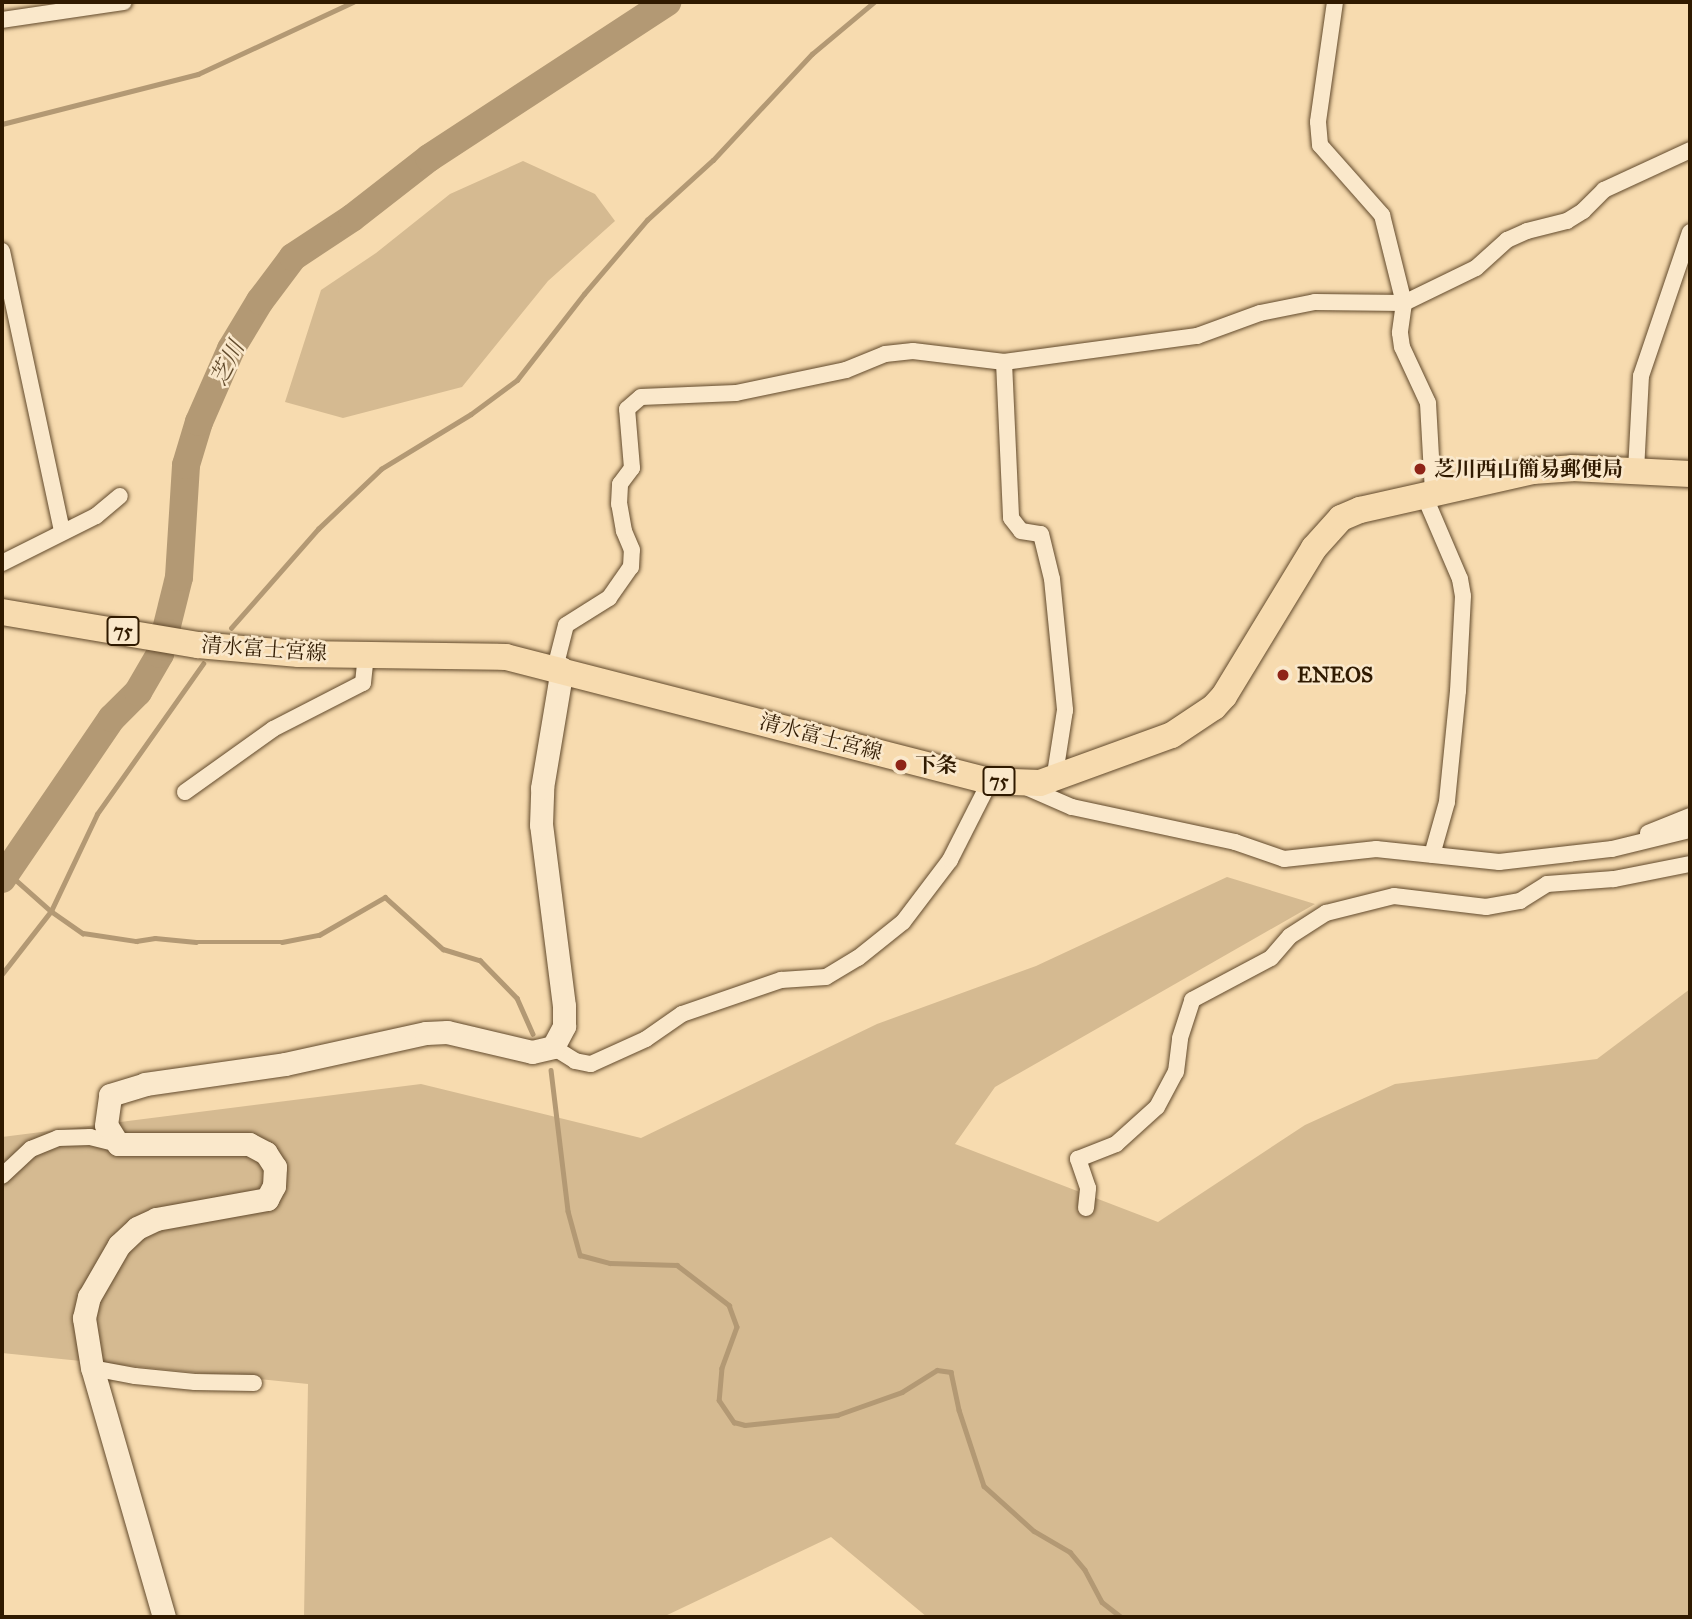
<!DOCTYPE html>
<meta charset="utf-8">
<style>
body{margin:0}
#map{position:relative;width:1692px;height:1619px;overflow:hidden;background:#f7dbaf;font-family:"IM FELL Great Primer","Noto Serif JP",serif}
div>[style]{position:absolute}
.green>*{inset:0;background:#d5ba91}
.stream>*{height:4.5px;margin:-2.25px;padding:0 2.25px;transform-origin:2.25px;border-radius:2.25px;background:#b39974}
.river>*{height:28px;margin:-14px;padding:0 14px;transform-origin:14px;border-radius:14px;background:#b39974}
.roads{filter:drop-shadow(0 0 2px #624a2c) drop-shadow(0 0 2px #624a2c)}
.street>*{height:16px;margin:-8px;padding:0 8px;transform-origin:8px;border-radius:8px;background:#fae8cb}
.secondary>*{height:23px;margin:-11.5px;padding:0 11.5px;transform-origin:11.5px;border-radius:11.5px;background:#fae8cb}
.primary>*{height:26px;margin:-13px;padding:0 13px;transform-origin:13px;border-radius:13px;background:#f7dbaf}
.dots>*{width:19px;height:19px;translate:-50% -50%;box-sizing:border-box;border:4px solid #fae8cb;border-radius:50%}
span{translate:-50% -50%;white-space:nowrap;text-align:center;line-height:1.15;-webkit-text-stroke:5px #fae8cb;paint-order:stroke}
.shield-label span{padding:2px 5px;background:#fae8cb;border:2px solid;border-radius:5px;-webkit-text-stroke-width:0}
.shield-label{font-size:19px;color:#301a00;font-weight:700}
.poi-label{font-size:21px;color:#301a00;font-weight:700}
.left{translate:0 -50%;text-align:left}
.street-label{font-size:21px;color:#301a00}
.water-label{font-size:23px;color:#644d2e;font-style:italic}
.frame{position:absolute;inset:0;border:4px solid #301a00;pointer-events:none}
</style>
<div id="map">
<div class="green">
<div style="clip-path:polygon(523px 161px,595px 194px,615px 221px,548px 281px,462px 387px,343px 418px,285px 402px,321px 290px,376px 253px,450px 194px)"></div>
<div style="clip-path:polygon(1227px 877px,1315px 904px,995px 1087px,955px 1144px,1158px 1222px,1305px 1125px,1395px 1084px,1597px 1059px,1690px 989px,1690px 1617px,927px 1617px,831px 1537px,663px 1617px,304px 1617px,308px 1384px,2px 1353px,2px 1137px,421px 1084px,641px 1138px,877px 1024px,1036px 966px)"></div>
</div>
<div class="stream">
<div style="left:2px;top:124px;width:202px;rotate:-14.3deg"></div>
<div style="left:198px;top:74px;width:171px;rotate:-24.9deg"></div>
<div style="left:231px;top:628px;width:132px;rotate:-48.7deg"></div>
<div style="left:318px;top:529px;width:87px;rotate:-43.6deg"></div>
<div style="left:381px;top:469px;width:105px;rotate:-31.4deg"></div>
<div style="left:471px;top:414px;width:57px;rotate:-36.5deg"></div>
<div style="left:517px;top:380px;width:109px;rotate:-52.1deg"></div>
<div style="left:584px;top:294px;width:97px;rotate:-49.6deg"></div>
<div style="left:647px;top:220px;width:89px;rotate:-42.3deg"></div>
<div style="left:713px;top:160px;width:145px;rotate:-47deg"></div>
<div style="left:812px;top:54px;width:81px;rotate:-40deg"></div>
<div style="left:8px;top:873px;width:57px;rotate:41.5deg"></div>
<div style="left:51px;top:911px;width:39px;rotate:35deg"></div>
<div style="left:83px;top:933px;width:54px;rotate:8.6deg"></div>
<div style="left:136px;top:941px;width:19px;rotate:-9deg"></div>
<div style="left:155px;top:938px;width:41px;rotate:5.6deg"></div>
<div style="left:196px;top:942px;width:86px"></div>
<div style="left:282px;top:942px;width:38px;rotate:-11deg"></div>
<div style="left:319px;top:935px;width:76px;rotate:-29.9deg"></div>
<div style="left:385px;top:897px;width:78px;rotate:41.9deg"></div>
<div style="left:443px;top:949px;width:39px;rotate:17deg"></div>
<div style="left:480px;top:960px;width:53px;rotate:45.8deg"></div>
<div style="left:517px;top:998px;width:39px;rotate:66deg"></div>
<div style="left:2px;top:974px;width:80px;rotate:-52.1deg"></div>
<div style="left:51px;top:911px;width:107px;rotate:-64.6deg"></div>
<div style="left:97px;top:814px;width:184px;rotate:-54.8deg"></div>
<div style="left:551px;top:1070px;width:142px;rotate:83.1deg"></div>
<div style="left:568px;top:1211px;width:46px;rotate:74.7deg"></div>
<div style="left:580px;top:1255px;width:31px;rotate:15deg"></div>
<div style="left:610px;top:1263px;width:67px;rotate:1.7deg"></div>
<div style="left:677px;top:1265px;width:66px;rotate:37.6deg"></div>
<div style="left:729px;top:1305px;width:23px;rotate:70deg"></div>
<div style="left:737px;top:1327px;width:44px;rotate:110.1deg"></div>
<div style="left:722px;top:1368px;width:32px;rotate:95deg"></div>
<div style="left:719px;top:1400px;width:27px;rotate:56deg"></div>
<div style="left:734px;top:1422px;width:11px;rotate:15deg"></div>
<div style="left:745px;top:1425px;width:93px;rotate:-6.2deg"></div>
<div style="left:837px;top:1415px;width:69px;rotate:-19.5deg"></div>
<div style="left:902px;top:1392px;width:41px;rotate:-32.2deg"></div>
<div style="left:937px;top:1370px;width:14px;rotate:8deg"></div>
<div style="left:951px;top:1372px;width:39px;rotate:78deg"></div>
<div style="left:959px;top:1410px;width:80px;rotate:71.8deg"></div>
<div style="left:984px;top:1486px;width:67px;rotate:42deg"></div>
<div style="left:1034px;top:1531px;width:42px;rotate:30.3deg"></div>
<div style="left:1070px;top:1552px;width:23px;rotate:50deg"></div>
<div style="left:1085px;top:1570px;width:36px;rotate:62deg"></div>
<div style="left:1102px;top:1602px;width:24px;rotate:38deg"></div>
</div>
<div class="river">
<div style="left:2px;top:879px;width:195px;rotate:-55.7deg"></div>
<div style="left:112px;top:718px;width:37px;rotate:-45deg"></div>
<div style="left:138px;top:692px;width:44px;rotate:-59.9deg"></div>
<div style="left:160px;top:654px;width:79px;rotate:-76.1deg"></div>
<div style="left:179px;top:577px;width:112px;rotate:-86.4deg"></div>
<div style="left:186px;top:465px;width:45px;rotate:-73.2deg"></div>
<div style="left:199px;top:422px;width:80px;rotate:-66.3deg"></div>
<div style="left:231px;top:349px;width:56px;rotate:-58.9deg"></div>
<div style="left:260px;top:301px;width:55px;rotate:-53.1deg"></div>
<div style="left:293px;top:257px;width:71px;rotate:-33.5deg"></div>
<div style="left:352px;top:218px;width:98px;rotate:-37.9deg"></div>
<div style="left:429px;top:158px;width:285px;rotate:-33.2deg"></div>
</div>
<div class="roads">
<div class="street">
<div style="left:1335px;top:2px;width:121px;rotate:98.1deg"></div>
<div style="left:1318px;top:122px;width:23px;rotate:85deg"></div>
<div style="left:1320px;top:145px;width:94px;rotate:48.5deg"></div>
<div style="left:1382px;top:215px;width:91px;rotate:76deg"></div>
<div style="left:1404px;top:303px;width:30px;rotate:98deg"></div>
<div style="left:1400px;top:333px;width:14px;rotate:82deg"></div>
<div style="left:1402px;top:347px;width:62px;rotate:65.1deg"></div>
<div style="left:1428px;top:403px;width:89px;rotate:86.8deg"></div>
<div style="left:2px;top:20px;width:123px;rotate:-8.4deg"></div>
<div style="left:2px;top:251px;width:286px;rotate:77.9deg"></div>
<div style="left:1004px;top:362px;width:156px;rotate:87.4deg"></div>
<div style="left:1011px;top:518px;width:16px;rotate:52deg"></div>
<div style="left:1021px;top:531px;width:20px;rotate:9deg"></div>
<div style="left:1041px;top:534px;width:46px;rotate:76.3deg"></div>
<div style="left:1052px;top:579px;width:132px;rotate:84.3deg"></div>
<div style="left:1065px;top:710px;width:71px;rotate:98.9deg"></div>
<div style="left:1636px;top:471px;width:95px;rotate:-87deg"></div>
<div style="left:1641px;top:376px;width:152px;rotate:-71.2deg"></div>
<div style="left:1424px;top:495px;width:91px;rotate:66.8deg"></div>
<div style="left:1460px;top:579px;width:17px;rotate:80deg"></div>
<div style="left:1463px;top:596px;width:95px;rotate:93deg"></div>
<div style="left:1458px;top:691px;width:112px;rotate:95.7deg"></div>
<div style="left:1447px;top:802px;width:55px;rotate:105.8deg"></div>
<div style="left:2px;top:563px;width:105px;rotate:-26.6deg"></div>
<div style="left:96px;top:516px;width:31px;rotate:-40deg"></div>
<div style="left:555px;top:668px;width:44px;rotate:-75.7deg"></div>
<div style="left:566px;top:625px;width:51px;rotate:-32.1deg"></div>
<div style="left:609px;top:598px;width:38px;rotate:-55deg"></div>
<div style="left:631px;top:567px;width:17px;rotate:-87deg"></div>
<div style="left:632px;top:550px;width:21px;rotate:-113deg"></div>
<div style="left:624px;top:531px;width:27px;rotate:-100deg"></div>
<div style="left:619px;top:504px;width:20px;rotate:-87deg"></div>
<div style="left:620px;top:484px;width:20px;rotate:-53deg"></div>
<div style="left:632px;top:468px;width:59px;rotate:-94.8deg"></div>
<div style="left:627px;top:409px;width:18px;rotate:-41deg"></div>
<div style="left:641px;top:397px;width:95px;rotate:-2.4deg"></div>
<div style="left:736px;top:393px;width:112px;rotate:-11.8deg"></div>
<div style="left:846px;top:370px;width:42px;rotate:-22.3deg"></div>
<div style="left:885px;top:354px;width:28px;rotate:-6deg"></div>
<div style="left:913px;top:351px;width:92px;rotate:6.9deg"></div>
<div style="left:1004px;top:362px;width:195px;rotate:-7.7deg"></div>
<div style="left:1197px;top:336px;width:67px;rotate:-20.1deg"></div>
<div style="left:1260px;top:313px;width:56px;rotate:-11.3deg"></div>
<div style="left:1315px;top:302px;width:89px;rotate:0.6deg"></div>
<div style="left:1404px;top:303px;width:80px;rotate:-25.9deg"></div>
<div style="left:1476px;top:268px;width:42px;rotate:-42.1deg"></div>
<div style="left:1507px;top:240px;width:22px;rotate:-24deg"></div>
<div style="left:1527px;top:231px;width:41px;rotate:-14deg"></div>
<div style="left:1567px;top:221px;width:19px;rotate:-32deg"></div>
<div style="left:1583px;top:211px;width:30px;rotate:-45deg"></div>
<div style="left:1604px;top:190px;width:95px;rotate:-24.9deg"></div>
<div style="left:1028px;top:788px;width:48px;rotate:23.4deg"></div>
<div style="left:1072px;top:807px;width:167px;rotate:12.1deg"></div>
<div style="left:1235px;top:842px;width:52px;rotate:19.1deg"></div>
<div style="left:1284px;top:859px;width:93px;rotate:-6.2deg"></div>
<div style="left:1376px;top:849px;width:124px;rotate:6deg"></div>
<div style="left:1499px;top:862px;width:114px;rotate:-6.6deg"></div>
<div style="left:1612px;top:849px;width:80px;rotate:-13.7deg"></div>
<div style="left:185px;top:792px;width:108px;rotate:-35.6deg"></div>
<div style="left:273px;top:729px;width:101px;rotate:-27.1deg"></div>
<div style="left:363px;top:683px;width:28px;rotate:-84deg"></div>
<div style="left:1648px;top:833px;width:45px;rotate:-22deg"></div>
<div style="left:553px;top:1047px;width:26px;rotate:32deg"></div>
<div style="left:575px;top:1061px;width:16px;rotate:11deg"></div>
<div style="left:591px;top:1064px;width:60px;rotate:-24.4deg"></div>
<div style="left:646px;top:1039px;width:44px;rotate:-34.8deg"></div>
<div style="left:682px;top:1014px;width:105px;rotate:-19deg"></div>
<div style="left:781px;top:980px;width:45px;rotate:-3.8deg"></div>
<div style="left:826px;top:977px;width:37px;rotate:-31deg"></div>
<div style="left:858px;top:958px;width:58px;rotate:-38.7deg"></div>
<div style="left:903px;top:922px;width:78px;rotate:-52.8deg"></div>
<div style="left:950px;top:860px;width:89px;rotate:-63.1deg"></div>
<div style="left:2px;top:1176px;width:40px;rotate:-43deg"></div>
<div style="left:31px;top:1149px;width:29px;rotate:-22deg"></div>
<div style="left:58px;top:1138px;width:32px;rotate:-2deg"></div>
<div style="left:90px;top:1137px;width:29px;rotate:14deg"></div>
<div style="left:1086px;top:1208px;width:20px;rotate:-84deg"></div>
<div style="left:1088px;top:1188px;width:31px;rotate:-109deg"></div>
<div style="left:1078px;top:1159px;width:41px;rotate:-21.5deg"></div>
<div style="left:1116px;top:1144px;width:55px;rotate:-42.1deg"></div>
<div style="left:1157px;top:1107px;width:40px;rotate:-62deg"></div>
<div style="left:1176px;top:1072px;width:34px;rotate:-83deg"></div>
<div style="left:1180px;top:1038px;width:40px;rotate:-72deg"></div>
<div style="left:1192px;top:1000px;width:89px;rotate:-28deg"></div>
<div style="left:1271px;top:958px;width:29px;rotate:-49deg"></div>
<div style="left:1290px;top:936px;width:43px;rotate:-32.6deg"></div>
<div style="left:1326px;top:913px;width:70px;rotate:-14deg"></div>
<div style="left:1394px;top:896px;width:93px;rotate:6.8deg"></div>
<div style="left:1486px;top:907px;width:35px;rotate:-10deg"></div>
<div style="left:1520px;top:901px;width:32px;rotate:-32deg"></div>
<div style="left:1547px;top:884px;width:67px;rotate:-4.3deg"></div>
<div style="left:1614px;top:879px;width:77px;rotate:-11.2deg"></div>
<div style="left:92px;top:1368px;width:44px;rotate:10.5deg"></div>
<div style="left:135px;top:1376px;width:60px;rotate:5.7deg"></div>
<div style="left:195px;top:1382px;width:59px;rotate:1deg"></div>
</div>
<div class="secondary">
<div style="left:164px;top:1617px;width:259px;rotate:-106.1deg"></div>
<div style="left:92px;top:1368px;width:51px;rotate:-99.1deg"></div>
<div style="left:84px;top:1318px;width:22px;rotate:-77deg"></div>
<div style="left:89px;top:1297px;width:60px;rotate:-60deg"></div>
<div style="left:119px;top:1245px;width:25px;rotate:-43deg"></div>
<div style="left:137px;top:1228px;width:21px;rotate:-25deg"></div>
<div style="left:156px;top:1219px;width:113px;rotate:-10.2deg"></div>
<div style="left:267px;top:1199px;width:15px;rotate:-62deg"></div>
<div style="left:274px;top:1186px;width:19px;rotate:-87deg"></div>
<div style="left:275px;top:1167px;width:17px;rotate:-123deg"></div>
<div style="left:266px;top:1153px;width:19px;rotate:-152deg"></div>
<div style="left:249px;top:1144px;width:131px;rotate:180deg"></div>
<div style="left:118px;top:1144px;width:22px;rotate:-122deg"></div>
<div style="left:106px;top:1125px;width:30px;rotate:-82deg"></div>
<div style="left:110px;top:1095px;width:37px;rotate:-17deg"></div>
<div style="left:145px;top:1084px;width:141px;rotate:-8.1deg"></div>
<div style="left:285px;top:1064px;width:144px;rotate:-12.4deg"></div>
<div style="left:426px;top:1033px;width:21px;rotate:-3deg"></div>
<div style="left:447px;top:1032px;width:87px;rotate:13.2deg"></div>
<div style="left:532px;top:1052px;width:22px;rotate:-13deg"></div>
<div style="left:553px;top:1047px;width:24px;rotate:-62deg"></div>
<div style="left:564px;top:1026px;width:20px;rotate:-90deg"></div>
<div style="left:564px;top:1006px;width:182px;rotate:-97.2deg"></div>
<div style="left:541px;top:825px;width:37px;rotate:-88deg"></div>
<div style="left:542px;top:788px;width:121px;rotate:-80.5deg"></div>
</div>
<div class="primary">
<div style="left:2px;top:612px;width:199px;rotate:9.6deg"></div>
<div style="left:198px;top:645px;width:101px;rotate:5.1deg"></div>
<div style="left:299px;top:654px;width:207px;rotate:0.8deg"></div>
<div style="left:506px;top:657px;width:500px;rotate:14.4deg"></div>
<div style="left:990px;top:781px;width:50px;rotate:2.3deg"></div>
<div style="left:1040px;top:783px;width:140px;rotate:-20deg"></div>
<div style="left:1172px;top:735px;width:50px;rotate:-33.7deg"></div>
<div style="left:1214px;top:707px;width:15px;rotate:-48deg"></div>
<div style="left:1224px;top:696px;width:173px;rotate:-58.7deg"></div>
<div style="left:1314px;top:548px;width:40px;rotate:-48deg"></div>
<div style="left:1341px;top:518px;width:21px;rotate:-23deg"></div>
<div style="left:1360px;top:510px;width:177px;rotate:-12.7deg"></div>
<div style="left:1533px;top:471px;width:39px;rotate:-4deg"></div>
<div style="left:1572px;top:468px;width:118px;rotate:2.9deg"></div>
</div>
</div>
<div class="dots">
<div style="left:1420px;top:469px;background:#8f2418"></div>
<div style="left:1283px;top:675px;background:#8f2418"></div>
<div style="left:901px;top:765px;background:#8f2418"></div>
</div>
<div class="shield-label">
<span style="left:123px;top:631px">75</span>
<span style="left:999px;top:781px">75</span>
</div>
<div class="poi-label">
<span class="left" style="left:1434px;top:469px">芝川西山簡易郵便局</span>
<span class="left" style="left:1297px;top:675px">ENEOS</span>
<span class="left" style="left:915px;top:765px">下条</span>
</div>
<div class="street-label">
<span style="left:264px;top:649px;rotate:4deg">清水富士宮線</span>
<span style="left:821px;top:737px;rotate:15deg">清水富士宮線</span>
</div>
<div class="water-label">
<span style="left:227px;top:363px;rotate:-63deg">芝川</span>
</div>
<div class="frame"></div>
</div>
